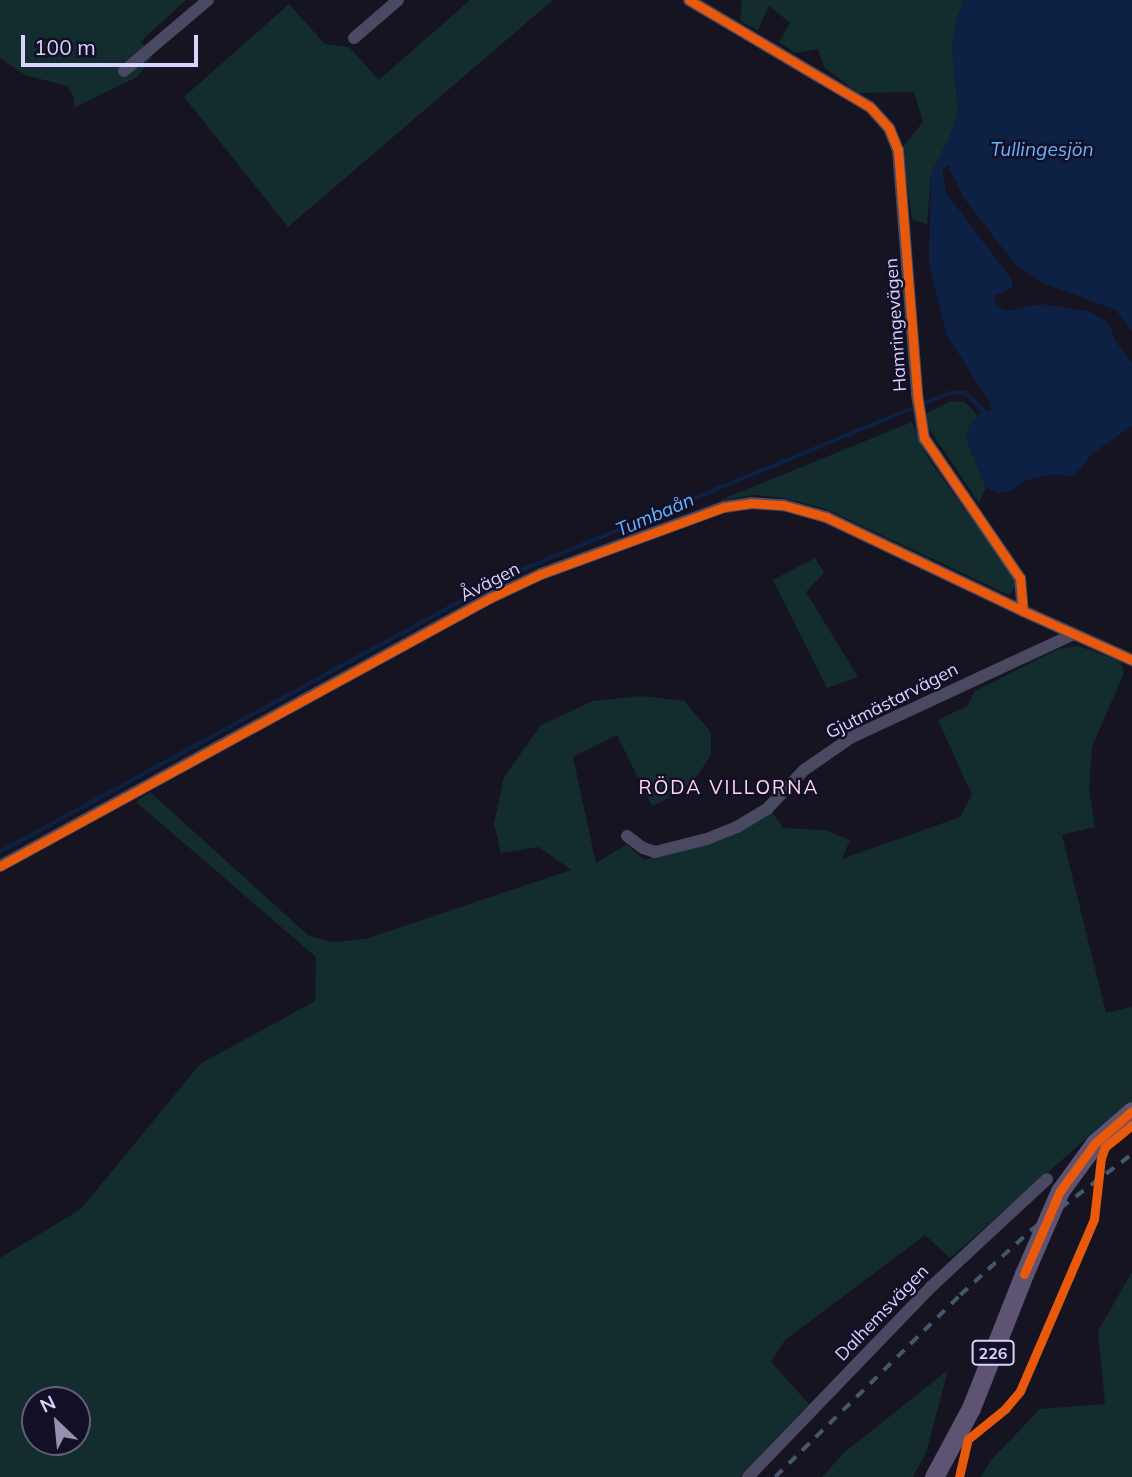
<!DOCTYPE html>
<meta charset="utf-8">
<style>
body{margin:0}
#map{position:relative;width:1132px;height:1477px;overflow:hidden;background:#161421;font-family:Mulish,sans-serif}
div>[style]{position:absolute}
.green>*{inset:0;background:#132c2d}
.water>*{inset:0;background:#0d2144}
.stream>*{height:3.5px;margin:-1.75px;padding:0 1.75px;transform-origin:1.75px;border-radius:1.75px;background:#0d2144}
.street>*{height:12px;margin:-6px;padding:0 6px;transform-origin:6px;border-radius:6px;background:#4a4962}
.primary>*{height:19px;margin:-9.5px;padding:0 9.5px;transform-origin:9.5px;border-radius:9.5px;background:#5e5373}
.rail>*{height:3.5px;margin-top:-1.75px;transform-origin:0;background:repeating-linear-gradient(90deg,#43596b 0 10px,transparent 0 19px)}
.primary-bridge>*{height:19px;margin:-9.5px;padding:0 9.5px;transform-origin:9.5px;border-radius:9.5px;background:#5e5373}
.cycleway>*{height:9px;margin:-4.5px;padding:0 4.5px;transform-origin:4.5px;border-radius:4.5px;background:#e8590c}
span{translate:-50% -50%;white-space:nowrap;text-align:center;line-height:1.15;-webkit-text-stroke:5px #130f26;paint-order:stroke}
.shield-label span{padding:2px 5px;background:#130f26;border:2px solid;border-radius:5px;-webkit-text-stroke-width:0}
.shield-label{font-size:16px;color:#d9d4ff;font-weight:700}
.street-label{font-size:18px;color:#d9d4ff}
.water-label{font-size:19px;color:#62b6ff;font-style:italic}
.neighbourhood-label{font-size:19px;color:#ffd6f0;letter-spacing:2px}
.north{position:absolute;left:21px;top:1386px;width:70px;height:70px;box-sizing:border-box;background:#130f26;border:2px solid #625e7d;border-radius:50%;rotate:334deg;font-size:19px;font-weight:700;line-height:28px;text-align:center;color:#d9d4ff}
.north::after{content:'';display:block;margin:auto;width:24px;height:32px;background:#9591b1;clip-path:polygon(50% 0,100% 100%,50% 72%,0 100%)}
.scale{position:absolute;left:21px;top:35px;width:177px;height:32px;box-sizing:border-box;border:4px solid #d9d4ff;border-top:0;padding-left:9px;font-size:21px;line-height:24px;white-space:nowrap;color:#d9d4ff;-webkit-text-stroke:5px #130f26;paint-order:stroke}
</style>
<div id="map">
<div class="green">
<div style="clip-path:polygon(0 0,186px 0,141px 41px,152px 57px,137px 77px,74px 108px,74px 98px,67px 86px,25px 75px,0 58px)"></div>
<div style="clip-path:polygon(470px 0,553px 0,288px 227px,184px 97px,289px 4px,325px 44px,349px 47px,379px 80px)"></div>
<div style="clip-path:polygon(742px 0,964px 0,957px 17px,952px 47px,958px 111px,950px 136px,931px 174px,927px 225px,912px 219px,902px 148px,923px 122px,914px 92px,858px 93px,824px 67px,818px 49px,795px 53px,779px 42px,790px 23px,769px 6px,758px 30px,740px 21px)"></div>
<div style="clip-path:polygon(951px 401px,965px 402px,978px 416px,970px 425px,966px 438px,986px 488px,979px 503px,927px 426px,925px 414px)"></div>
<div style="clip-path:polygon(912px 422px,928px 458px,1018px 583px,1009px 595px,826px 509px,784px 498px,754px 495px,718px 501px)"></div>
<div style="clip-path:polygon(815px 558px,824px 573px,806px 592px,858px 677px,827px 688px,773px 580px)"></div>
<div style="clip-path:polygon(evenodd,1079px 646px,1120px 661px,1124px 673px,1092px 747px,1089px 790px,1095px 827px,1062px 835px,1106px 1013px,1132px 1007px,1132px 1103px,1103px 1124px,950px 1258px,925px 1235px,785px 1340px,771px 1362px,809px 1404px,740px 1477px,0 1477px,0 1258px,81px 1209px,200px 1064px,315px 1001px,316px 957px,136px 802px,150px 792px,309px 936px,333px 942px,365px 939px,571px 870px,539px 847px,501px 853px,494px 824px,504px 777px,541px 725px,593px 701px,641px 696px,684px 701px,711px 732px,711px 755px,689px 788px,652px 806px,617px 735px,573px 757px,596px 863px,627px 844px,644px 860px,705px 844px,772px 812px,783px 828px,824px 830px,850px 840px,842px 859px,960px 817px,972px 795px,938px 720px,967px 706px,975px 691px,1058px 649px,1079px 646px,35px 1400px,77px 1400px,77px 1442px,35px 1442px,35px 1400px)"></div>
<div style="clip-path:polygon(1132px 1272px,1132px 1477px,981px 1477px,991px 1460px,1040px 1409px,1105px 1404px,1098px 1331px)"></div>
<div style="clip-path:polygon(948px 1370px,926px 1453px,913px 1477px,822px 1477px,845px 1452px)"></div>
</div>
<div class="water">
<div style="clip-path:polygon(964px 0,1132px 0,1132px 332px,1116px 310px,1043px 283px,1014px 263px,964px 198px,948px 165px,942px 170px,946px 193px,1013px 281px,1012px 288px,994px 296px,997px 307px,1008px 311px,1041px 304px,1090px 312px,1108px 322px,1116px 342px,1132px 363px,1132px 426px,1092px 454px,1074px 476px,1048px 475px,1027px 480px,1012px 490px,999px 493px,986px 488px,966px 438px,970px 425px,983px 410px,991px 411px,990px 403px,946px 334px,929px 262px,931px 174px,950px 136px,958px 111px,952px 47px,957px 17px)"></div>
</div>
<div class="stream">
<div style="left:923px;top:404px;width:28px;rotate:-23deg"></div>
<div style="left:949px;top:393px;width:17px"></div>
<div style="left:966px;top:393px;width:24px;rotate:45deg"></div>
<div style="left:0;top:852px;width:577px;rotate:-28.56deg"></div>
<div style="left:507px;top:576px;width:443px;rotate:-22.5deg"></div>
</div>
<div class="street">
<div style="left:689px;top:0;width:210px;rotate:30.6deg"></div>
<div style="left:870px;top:107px;width:28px;rotate:48deg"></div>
<div style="left:889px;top:128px;width:24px;rotate:68deg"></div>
<div style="left:898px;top:150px;width:245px;rotate:85.5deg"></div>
<div style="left:917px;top:394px;width:45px;rotate:81deg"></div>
<div style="left:924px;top:438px;width:170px;rotate:55.6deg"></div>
<div style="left:1020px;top:578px;width:33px;rotate:85deg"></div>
<div style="left:1023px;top:611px;width:120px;rotate:24.2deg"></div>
<div style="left:354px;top:38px;width:58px;rotate:-40.8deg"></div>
<div style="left:124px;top:71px;width:110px;rotate:-40.2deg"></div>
<div style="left:627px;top:836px;width:20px;rotate:37deg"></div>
<div style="left:643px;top:848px;width:13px;rotate:18deg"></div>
<div style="left:655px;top:852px;width:54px;rotate:-14deg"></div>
<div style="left:707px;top:839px;width:32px;rotate:-22deg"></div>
<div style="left:737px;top:827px;width:35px;rotate:-31deg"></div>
<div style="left:767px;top:809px;width:54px;rotate:-46.5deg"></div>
<div style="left:804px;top:770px;width:58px;rotate:-34.5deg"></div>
<div style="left:852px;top:737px;width:242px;rotate:-24.9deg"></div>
<div style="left:0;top:866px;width:559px;rotate:-28.68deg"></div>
<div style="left:490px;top:598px;width:56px;rotate:-25.2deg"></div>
<div style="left:541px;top:574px;width:195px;rotate:-20.1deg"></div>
<div style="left:724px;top:507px;width:27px;rotate:-8deg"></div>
<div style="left:751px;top:503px;width:32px;rotate:4deg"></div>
<div style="left:783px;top:505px;width:45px;rotate:15.6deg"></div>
<div style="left:826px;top:517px;width:218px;rotate:25.5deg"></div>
<div style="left:748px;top:1477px;width:265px;rotate:-46.1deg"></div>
<div style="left:932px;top:1286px;width:157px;rotate:-42.9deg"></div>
</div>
<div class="primary">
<div style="left:1060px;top:1191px;width:59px;rotate:-53.9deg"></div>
<div style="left:1095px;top:1143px;width:49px;rotate:-40.9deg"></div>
<div style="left:934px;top:1477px;width:78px;rotate:-61.8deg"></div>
<div style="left:971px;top:1408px;width:144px;rotate:-68.4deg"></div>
</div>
<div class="rail">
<div style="left:775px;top:1477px;width:260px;rotate:-44.5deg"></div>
<div style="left:960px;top:1295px;width:95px;rotate:-42.4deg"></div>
<div style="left:1030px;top:1231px;width:128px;rotate:-37deg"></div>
</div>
<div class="primary-bridge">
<div style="left:1024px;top:1274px;width:90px;rotate:-66.6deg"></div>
</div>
<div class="cycleway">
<div style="left:689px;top:0;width:210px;rotate:30.6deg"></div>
<div style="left:870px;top:107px;width:28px;rotate:48deg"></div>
<div style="left:889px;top:128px;width:24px;rotate:68deg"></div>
<div style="left:898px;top:150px;width:245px;rotate:85.5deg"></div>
<div style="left:917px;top:394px;width:45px;rotate:81deg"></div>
<div style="left:924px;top:438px;width:170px;rotate:55.6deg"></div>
<div style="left:1020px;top:578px;width:33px;rotate:85deg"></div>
<div style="left:1023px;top:611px;width:120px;rotate:24.2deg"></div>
<div style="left:0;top:866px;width:559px;rotate:-28.68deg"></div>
<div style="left:490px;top:598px;width:56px;rotate:-25.2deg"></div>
<div style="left:541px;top:574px;width:195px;rotate:-20.1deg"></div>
<div style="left:724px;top:507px;width:27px;rotate:-8deg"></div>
<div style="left:751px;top:503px;width:32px;rotate:4deg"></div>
<div style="left:783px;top:505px;width:45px;rotate:15.6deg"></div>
<div style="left:826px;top:517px;width:218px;rotate:25.5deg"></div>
<div style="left:1024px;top:1274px;width:90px;rotate:-66.6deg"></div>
<div style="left:1060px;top:1191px;width:59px;rotate:-53.9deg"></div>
<div style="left:1095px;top:1143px;width:49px;rotate:-40.9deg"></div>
<div style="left:959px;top:1477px;width:39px;rotate:-77deg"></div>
<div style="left:968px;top:1439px;width:48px;rotate:-39deg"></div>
<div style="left:1005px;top:1409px;width:23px;rotate:-50deg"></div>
<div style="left:1020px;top:1391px;width:187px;rotate:-66.7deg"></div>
<div style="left:1094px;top:1219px;width:61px;rotate:-83.5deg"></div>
<div style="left:1101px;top:1158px;width:12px;rotate:-70deg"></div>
<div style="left:1105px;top:1147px;width:35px;rotate:-39deg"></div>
</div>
<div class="shield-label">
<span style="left:993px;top:1353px">226</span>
</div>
<div class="street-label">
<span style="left:896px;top:325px;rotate:-94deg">Hamringevägen</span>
<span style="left:490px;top:582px;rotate:-27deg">Åvägen</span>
<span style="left:892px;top:701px;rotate:-27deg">Gjutmästarvägen</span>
<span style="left:882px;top:1313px;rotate:-46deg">Dalhemsvägen</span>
</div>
<div class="water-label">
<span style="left:1042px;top:150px">Tullingesjön</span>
<span style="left:655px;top:515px;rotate:-23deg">Tumbaån</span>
</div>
<div class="neighbourhood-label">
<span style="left:729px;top:788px">RÖDA VILLORNA</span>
</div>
<div class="north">N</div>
<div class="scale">100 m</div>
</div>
